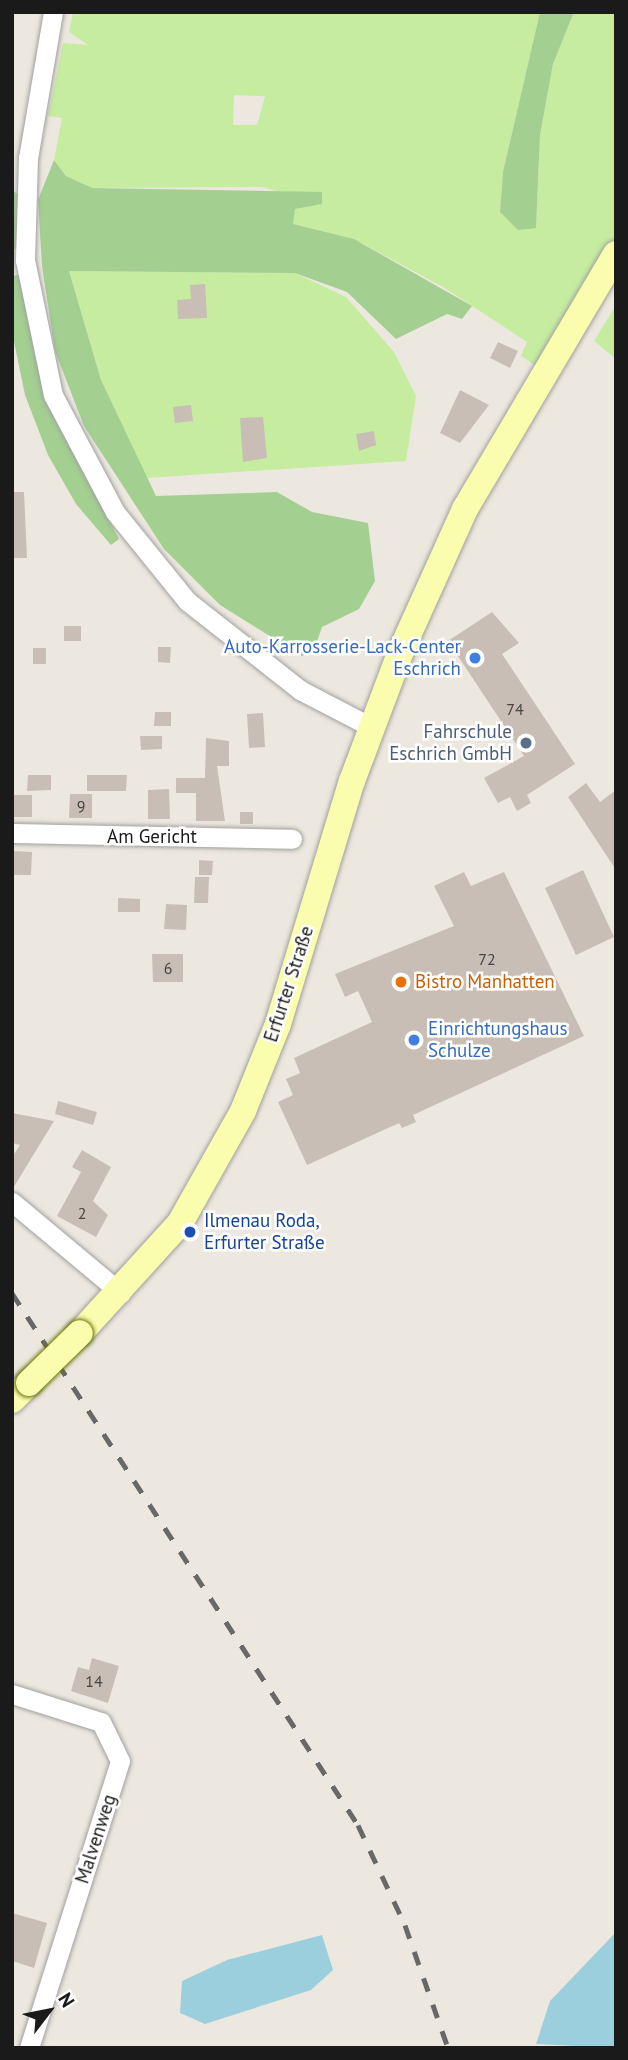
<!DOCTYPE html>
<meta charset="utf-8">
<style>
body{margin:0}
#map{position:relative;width:628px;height:2060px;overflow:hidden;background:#ede8df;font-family:"PT Sans",sans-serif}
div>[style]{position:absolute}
.grass>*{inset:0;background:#c6eca0}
.forest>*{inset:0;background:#a3cf91}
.water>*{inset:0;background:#9ccfde}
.building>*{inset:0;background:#c9beb5}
.roads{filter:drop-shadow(0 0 2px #a1a1a1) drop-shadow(0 0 2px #a1a1a1)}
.street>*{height:19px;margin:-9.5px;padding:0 9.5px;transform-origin:9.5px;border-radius:9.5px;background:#fff}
.secondary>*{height:26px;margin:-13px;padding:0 13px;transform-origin:13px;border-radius:13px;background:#f9fdad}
.rail>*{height:5px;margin-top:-2.5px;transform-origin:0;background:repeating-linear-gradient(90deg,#686868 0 14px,transparent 0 28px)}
.bridges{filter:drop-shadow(0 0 2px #677300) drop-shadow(0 0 2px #677300)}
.secondary-bridge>*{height:26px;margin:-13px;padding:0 13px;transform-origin:13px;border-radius:13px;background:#f9fdad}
.dots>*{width:19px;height:19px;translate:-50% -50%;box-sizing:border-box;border:4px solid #fff;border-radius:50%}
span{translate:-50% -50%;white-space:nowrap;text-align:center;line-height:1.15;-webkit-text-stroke:5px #fff;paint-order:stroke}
.number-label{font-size:16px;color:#464341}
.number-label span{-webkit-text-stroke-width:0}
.shop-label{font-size:19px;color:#366cbe}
.right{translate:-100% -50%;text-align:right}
.left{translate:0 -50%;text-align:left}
.service-label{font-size:19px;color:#4e5e75}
.street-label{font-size:19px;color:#1a1a1a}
.food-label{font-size:19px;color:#c56008}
.transit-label{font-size:19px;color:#164399}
.frame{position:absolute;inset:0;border:14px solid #1a1a1a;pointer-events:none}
.north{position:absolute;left:14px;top:1976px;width:70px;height:70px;-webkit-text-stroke:5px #fff;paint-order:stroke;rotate:58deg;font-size:19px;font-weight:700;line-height:28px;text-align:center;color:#1a1a1a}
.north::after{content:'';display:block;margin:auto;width:24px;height:32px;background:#1a1a1a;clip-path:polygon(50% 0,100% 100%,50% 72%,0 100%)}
</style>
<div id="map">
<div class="grass">
<div style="clip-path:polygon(evenodd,73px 12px,540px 12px,503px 172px,500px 212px,518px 230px,536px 227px,540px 135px,553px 64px,574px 12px,616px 12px,616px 241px,536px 366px,521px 356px,527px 342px,443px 287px,354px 239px,293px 224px,294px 209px,321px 204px,262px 187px,92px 188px,66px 176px,54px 160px,62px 118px,48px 116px,63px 43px,88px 45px,69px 32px,73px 12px,234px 95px,265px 96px,257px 125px,233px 125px,234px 95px)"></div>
<div style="clip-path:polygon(69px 271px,295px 273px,346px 297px,394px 352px,416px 396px,406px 461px,146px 478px,101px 380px)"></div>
<div style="clip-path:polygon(616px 305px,616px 359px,594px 341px)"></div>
</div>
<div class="forest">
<div style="clip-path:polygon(540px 12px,574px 12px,553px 64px,540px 135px,536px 228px,518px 230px,500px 212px,503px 172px)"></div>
<div style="clip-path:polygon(54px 160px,66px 176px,92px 188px,322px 192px,322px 204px,295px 209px,293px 224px,354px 239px,472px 306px,462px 319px,447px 314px,396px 339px,347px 292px,295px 273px,69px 271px,101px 380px,156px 496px,277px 492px,312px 512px,368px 523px,375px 581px,359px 609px,322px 627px,314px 650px,302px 656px,220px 605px,164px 549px,84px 426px,55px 351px,42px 266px,38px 200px)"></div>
<div style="clip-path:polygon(12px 190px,19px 195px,20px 244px,12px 252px)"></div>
<div style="clip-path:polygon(19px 275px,47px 399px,119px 539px,111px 545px,76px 504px,48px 455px,25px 395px,12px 332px,12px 276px)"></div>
</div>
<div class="water">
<div style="clip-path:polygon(616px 1932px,616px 2048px,536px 2044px,550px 2001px)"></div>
<div style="clip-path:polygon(322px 1935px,333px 1970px,311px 1990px,205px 2024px,180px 2013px,182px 1981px,227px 1960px)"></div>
</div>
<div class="building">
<div style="clip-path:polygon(205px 284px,207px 318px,178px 319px,177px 300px,191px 299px,190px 285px)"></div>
<div style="clip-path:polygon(498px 342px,518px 351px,510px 368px,490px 358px)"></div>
<div style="clip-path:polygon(460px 390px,489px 405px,460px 443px,440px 433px)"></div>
<div style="clip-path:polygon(191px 405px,193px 421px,175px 423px,173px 407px)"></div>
<div style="clip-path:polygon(263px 417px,267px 458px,243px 462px,240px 418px)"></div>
<div style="clip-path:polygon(374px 431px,376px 445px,359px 451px,356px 434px)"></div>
<div style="clip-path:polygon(12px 492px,24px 492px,27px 558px,12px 558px)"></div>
<div style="clip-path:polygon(492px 612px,519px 643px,502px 654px,575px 764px,527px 795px,531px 803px,517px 811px,510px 797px,498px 803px,484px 778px,524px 756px,448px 641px)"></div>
<div style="clip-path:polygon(64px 626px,81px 626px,81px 641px,64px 641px)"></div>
<div style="clip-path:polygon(158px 647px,171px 647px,170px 663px,158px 662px)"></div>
<div style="clip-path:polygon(33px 648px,46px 648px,46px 664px,33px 664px)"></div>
<div style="clip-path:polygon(155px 712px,171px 712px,171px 726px,154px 726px)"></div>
<div style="clip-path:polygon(263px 713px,265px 747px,249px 748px,247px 714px)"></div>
<div style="clip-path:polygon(140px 736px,162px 736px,162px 749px,141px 750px)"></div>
<div style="clip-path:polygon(206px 738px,229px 741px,229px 766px,217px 766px,225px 821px,196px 821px,196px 793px,176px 793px,176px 778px,205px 778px)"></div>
<div style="clip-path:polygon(28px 775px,51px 775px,51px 790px,27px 791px)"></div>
<div style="clip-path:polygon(87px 775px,127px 775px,126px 791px,87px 791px)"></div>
<div style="clip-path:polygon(586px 783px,600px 802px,616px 790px,616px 870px,568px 797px)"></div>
<div style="clip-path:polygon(169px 789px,170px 819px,148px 819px,148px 790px)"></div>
<div style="clip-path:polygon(70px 794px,92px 794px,92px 818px,69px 818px)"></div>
<div style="clip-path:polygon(12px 795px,32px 795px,32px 817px,12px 817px)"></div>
<div style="clip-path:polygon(240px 812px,253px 812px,253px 824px,240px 824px)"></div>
<div style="clip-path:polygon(12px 851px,32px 852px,31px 875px,12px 875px)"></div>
<div style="clip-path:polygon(199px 860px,213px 861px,212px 875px,199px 875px)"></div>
<div style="clip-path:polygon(583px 870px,614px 937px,576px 955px,545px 888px)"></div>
<div style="clip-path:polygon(464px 872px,471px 886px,504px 872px,584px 1036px,413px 1115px,416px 1122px,402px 1128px,399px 1123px,307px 1165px,278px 1102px,293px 1095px,286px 1079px,300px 1073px,294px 1058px,372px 1022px,358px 991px,345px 997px,335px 974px,454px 926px,434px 886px)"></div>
<div style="clip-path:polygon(195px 877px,209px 877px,208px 903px,194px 903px)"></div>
<div style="clip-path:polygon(118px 898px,140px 899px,140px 912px,118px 912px)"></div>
<div style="clip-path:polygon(166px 904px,187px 905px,186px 930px,164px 929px)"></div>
<div style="clip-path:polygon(152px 954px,183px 954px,183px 982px,153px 982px)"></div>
<div style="clip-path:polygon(58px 1101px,97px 1112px,93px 1125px,55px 1114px)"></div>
<div style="clip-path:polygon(12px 1113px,54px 1121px,12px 1190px,12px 1157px,20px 1145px,12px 1143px)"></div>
<div style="clip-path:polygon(82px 1150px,111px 1167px,93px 1201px,108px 1215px,96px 1237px,57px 1216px,81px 1172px,72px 1167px)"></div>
<div style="clip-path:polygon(92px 1658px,119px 1666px,108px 1703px,71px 1691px,78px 1667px,89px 1670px)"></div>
<div style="clip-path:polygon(12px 1913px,47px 1923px,34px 1968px,12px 1961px)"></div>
</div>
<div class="roads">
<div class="street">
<div style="left:53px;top:12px;width:148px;rotate:99.7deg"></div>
<div style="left:28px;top:158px;width:102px;rotate:91.7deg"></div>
<div style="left:25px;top:260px;width:138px;rotate:78.3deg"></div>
<div style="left:53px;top:395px;width:132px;rotate:62.1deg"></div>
<div style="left:115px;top:512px;width:114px;rotate:51deg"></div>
<div style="left:187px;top:601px;width:144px;rotate:38.2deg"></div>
<div style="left:300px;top:690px;width:80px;rotate:27.5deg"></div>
<div style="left:12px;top:833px;width:280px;rotate:1.2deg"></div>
<div style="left:12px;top:1202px;width:142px;rotate:39.9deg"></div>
<div style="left:12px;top:1694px;width:93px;rotate:17.5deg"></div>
<div style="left:101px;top:1722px;width:43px;rotate:64deg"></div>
<div style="left:120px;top:1761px;width:301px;rotate:107.6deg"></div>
</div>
<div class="secondary">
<div style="left:80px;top:1333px;width:149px;rotate:-47.7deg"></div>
<div style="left:180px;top:1223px;width:129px;rotate:-60.6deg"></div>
<div style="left:243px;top:1111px;width:94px;rotate:-68.1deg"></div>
<div style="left:278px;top:1024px;width:254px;rotate:-73.1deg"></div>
<div style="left:352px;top:781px;width:137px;rotate:-69.4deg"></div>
<div style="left:400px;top:653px;width:158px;rotate:-65.7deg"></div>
<div style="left:465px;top:509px;width:296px;rotate:-59.4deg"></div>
<div style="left:12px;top:1400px;width:24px;rotate:-45deg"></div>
</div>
</div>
<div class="rail">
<div style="left:12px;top:1293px;width:635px;rotate:56.96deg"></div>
<div style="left:358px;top:1825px;width:110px;rotate:64.8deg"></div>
<div style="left:405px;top:1925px;width:130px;rotate:70.7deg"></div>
</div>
<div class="bridges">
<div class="secondary-bridge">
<div style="left:29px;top:1383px;width:71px;rotate:-44.4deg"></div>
</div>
</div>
<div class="dots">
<div style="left:475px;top:658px;background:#3f7fe0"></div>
<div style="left:526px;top:743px;background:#5c6f8a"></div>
<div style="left:401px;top:982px;background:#e8710a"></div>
<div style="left:414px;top:1040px;background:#3f7fe0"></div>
<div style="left:190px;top:1232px;background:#1a4fb4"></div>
</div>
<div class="number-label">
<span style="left:515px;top:709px">74</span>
<span style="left:81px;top:806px">9</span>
<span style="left:487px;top:959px">72</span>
<span style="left:168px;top:968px">6</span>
<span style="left:82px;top:1213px">2</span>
<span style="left:94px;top:1681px">14</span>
</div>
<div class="shop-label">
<span class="right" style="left:461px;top:658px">Auto-Karrosserie-Lack-Center<br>Eschrich</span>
<span class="left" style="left:428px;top:1040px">Einrichtungshaus<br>Schulze</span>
</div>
<div class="service-label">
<span class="right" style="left:512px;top:743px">Fahrschule<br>Eschrich GmbH</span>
</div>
<div class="street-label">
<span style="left:152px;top:837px">Am Gericht</span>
<span style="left:289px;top:984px;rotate:-72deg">Erfurter Straße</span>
<span style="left:96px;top:1839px;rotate:-72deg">Malvenweg</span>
</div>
<div class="food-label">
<span class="left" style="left:415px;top:982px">Bistro Manhatten</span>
</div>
<div class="transit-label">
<span class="left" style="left:204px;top:1232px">Ilmenau Roda,<br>Erfurter Straße</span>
</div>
<div class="frame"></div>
<div class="north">N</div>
</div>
